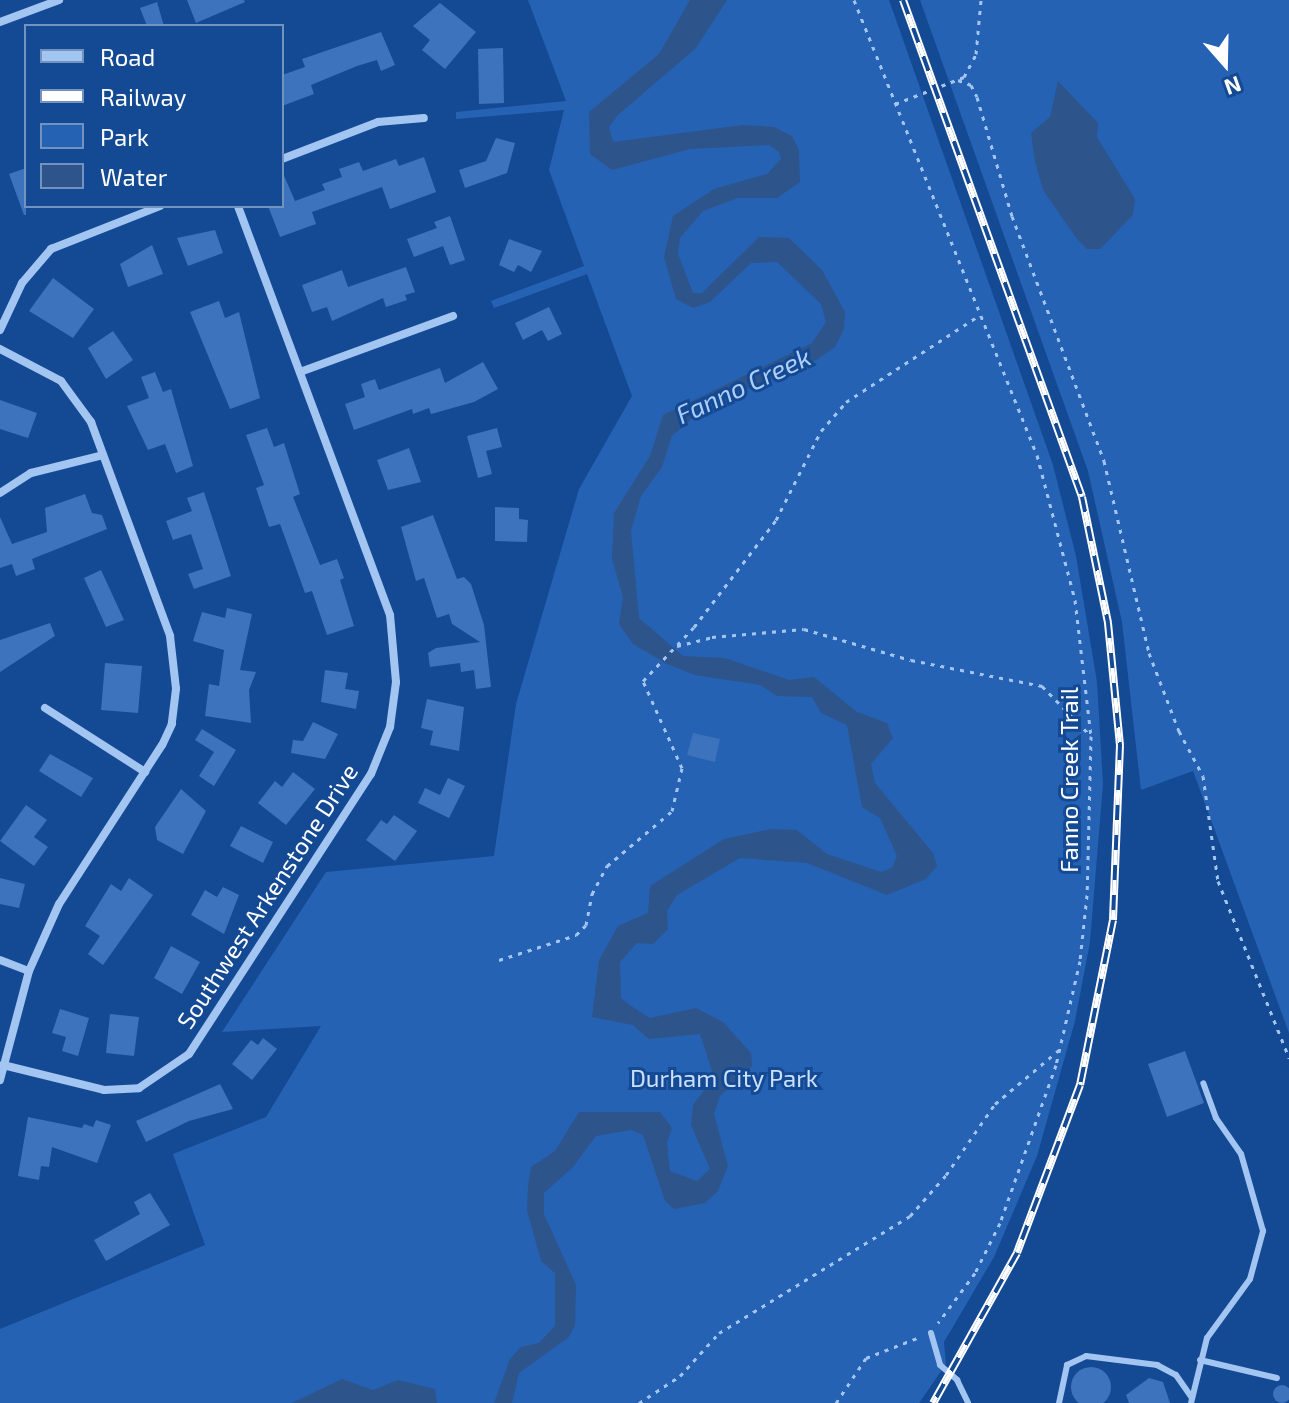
<!DOCTYPE html>
<style>
body{margin:0}
#map{position:relative;width:1289px;height:1403px;overflow:hidden;background:#144994;font-family:"Exo 2",sans-serif}
div>[style]{position:absolute}
.green>*{inset:0;background:#2662b3}
.water>*{inset:0;background:#2d548b}
.building>*{inset:0;background:#3d72bc}
.round{border-radius:50%}
.path>*{height:3px;margin-top:-1.5px;transform-origin:0;background:repeating-linear-gradient(90deg,#a3c5f2 0 4px,transparent 0 10px)}
.service>*{height:6px;margin:-3px;padding:0 3px;transform-origin:3px;border-radius:3px;background:#a3c5f2}
.minor>*{height:8px;margin:-4px;padding:0 4px;transform-origin:4px;border-radius:4px;background:#a3c5f2}
.rail>*{height:8px;margin-top:-4px;transform-origin:0;background:repeating-linear-gradient(90deg,#144994 0 15px,#fff 0 30px);box-sizing:border-box;border-block:2px solid #fff}
span{translate:-50% -50%;white-space:nowrap;text-align:center;line-height:1.15;-webkit-text-stroke:6px #144994;paint-order:stroke}
.street-label{font-size:24px;color:#fff}
.park-label{font-size:24px;color:#cae0fc}
.water-label{font-size:26px;color:#afcff9;font-style:italic}
.legend{position:absolute;left:24px;top:24px;width:260px;height:184px;box-sizing:border-box;background:#144994;border:2px solid #7292bf;margin:0;padding:10px 14px;list-style:none;font-size:24px;color:#fff}
.legend li{display:flex;align-items:center;gap:16px;height:40px}
.legend b{width:40px;border:2px solid #7292bf}
.north{position:absolute;left:1185px;top:24px;width:80px;height:80px;-webkit-text-stroke:6px #144994;paint-order:stroke;rotate:160deg;font-size:22px;font-weight:700;line-height:32px;text-align:center;color:#fff}
.north::after{content:'';display:block;margin:auto;width:28px;height:36px;background:#fff;clip-path:polygon(50% 0,100% 100%,50% 72%,0 100%)}
</style>
<div id="map">
<div class="green">
<div style="clip-path:polygon(528px 0,889px 0,1053px 465px,1076px 556px,1097px 682px,1103px 784px,1090px 942px,1075px 1021px,1037px 1156px,994px 1257px,944px 1342px,946px 1364px,919px 1403px,0 1403px,0 1329px,205px 1245px,173px 1154px,266px 1117px,321px 1026px,222px 1032px,326px 872px,494px 856px,516px 704px,579px 489px,632px 396px,587px 274px,494px 308px,491px 301px,584px 266px,549px 170px,564px 110px,456px 119px,456px 112px,566px 101px)"></div>
<div style="clip-path:polygon(920px 0,1289px 0,1289px 1033px,1193px 771px,1141px 790px,1122px 622px,1088px 471px)"></div>
</div>
<div class="water">
<div style="clip-path:polygon(690px 0,727px 0,696px 48px,618px 115px,609px 127px,613px 142px,743px 125px,774px 127px,792px 136px,799px 150px,800px 182px,777px 198px,738px 198px,703px 211px,680px 238px,678px 254px,693px 293px,702px 293px,759px 237px,789px 238px,822px 270px,845px 312px,844px 329px,835px 347px,818px 359px,706px 406px,672px 436px,662px 467px,641px 496px,631px 531px,639px 618px,683px 656px,725px 658px,789px 680px,814px 677px,857px 712px,887px 723px,893px 738px,871px 764px,875px 783px,933px 853px,937px 866px,926px 879px,887px 895px,807px 863px,740px 858px,677px 895px,667px 911px,668px 929px,653px 944px,637px 943px,620px 962px,621px 998px,631px 1006px,650px 1018px,696px 1008px,723px 1022px,751px 1053px,752px 1066px,720px 1096px,714px 1114px,728px 1166px,718px 1191px,705px 1203px,674px 1209px,665px 1201px,643px 1135px,631px 1130px,596px 1136px,573px 1167px,544px 1193px,544px 1214px,576px 1285px,575px 1325px,569px 1337px,519px 1373px,512px 1403px,494px 1403px,510px 1359px,521px 1347px,539px 1343px,555px 1326px,555px 1273px,541px 1261px,527px 1210px,528px 1185px,531px 1167px,555px 1151px,579px 1112px,660px 1112px,672px 1128px,667px 1143px,670px 1171px,697px 1181px,710px 1169px,691px 1125px,693px 1105px,714px 1077px,700px 1034px,649px 1039px,633px 1025px,592px 1017px,599px 960px,618px 926px,648px 913px,650px 886px,724px 839px,771px 829px,797px 830px,827px 854px,881px 872px,892px 868px,897px 856px,880px 818px,862px 807px,847px 725px,821px 713px,812px 697px,777px 696px,760px 685px,695px 675px,667px 664px,633px 644px,619px 624px,623px 597px,612px 559px,614px 513px,650px 456px,663px 415px,812px 343px,826px 322px,821px 304px,777px 262px,751px 263px,710px 302px,693px 308px,676px 299px,664px 257px,673px 216px,714px 189px,767px 174px,781px 159px,779px 152px,769px 145px,690px 149px,612px 170px,590px 154px,589px 112px,659px 54px)"></div>
<div style="clip-path:polygon(1058px 81px,1098px 123px,1097px 137px,1135px 199px,1133px 215px,1100px 249px,1087px 249px,1077px 239px,1043px 190px,1035px 162px,1031px 133px,1050px 117px)"></div>
<div style="clip-path:polygon(342px 1379px,373px 1390px,398px 1380px,435px 1389px,437px 1403px,292px 1403px)"></div>
</div>
<div class="building">
<div style="clip-path:polygon(187px 0,244px 0,245px 2px,196px 23px)"></div>
<div style="clip-path:polygon(157px 2px,164px 26px,147px 26px,140px 8px)"></div>
<div style="clip-path:polygon(440px 3px,476px 32px,445px 69px,422px 50px,430px 40px,413px 26px)"></div>
<div style="clip-path:polygon(381px 32px,395px 65px,381px 71px,377px 60px,357px 66px,311px 85px,314px 94px,282px 106px,282px 75px,305px 67px,302px 59px)"></div>
<div style="clip-path:polygon(503px 48px,504px 103px,479px 104px,478px 49px)"></div>
<div style="clip-path:polygon(496px 138px,515px 143px,507px 173px,465px 188px,459px 170px,486px 161px)"></div>
<div style="clip-path:polygon(424px 157px,436px 192px,390px 209px,382px 187px,312px 212px,316px 224px,280px 237px,268px 206px,282px 206px,282px 171px,295px 201px,325px 190px,322px 184px,342px 177px,339px 169px,359px 162px,363px 171px,396px 159px,399px 166px)"></div>
<div style="clip-path:polygon(26px 168px,26px 215px,24px 215px,9px 174px)"></div>
<div style="clip-path:polygon(450px 216px,465px 260px,450px 265px,443px 246px,414px 257px,407px 239px,437px 228px,434px 222px)"></div>
<div style="clip-path:polygon(215px 230px,223px 253px,188px 266px,177px 238px)"></div>
<div style="clip-path:polygon(509px 239px,542px 251px,531px 272px,518px 265px,514px 272px,499px 265px)"></div>
<div style="clip-path:polygon(152px 245px,163px 274px,128px 287px,120px 264px)"></div>
<div style="clip-path:polygon(406px 267px,415px 292px,405px 295px,407px 300px,386px 307px,383px 298px,332px 321px,327px 307px,312px 312px,302px 285px,342px 270px,348px 287px)"></div>
<div style="clip-path:polygon(53px 278px,94px 309px,73px 338px,29px 311px)"></div>
<div style="clip-path:polygon(219px 301px,225px 318px,239px 312px,260px 398px,230px 409px,190px 312px)"></div>
<div style="clip-path:polygon(549px 307px,562px 334px,548px 341px,542px 330px,523px 340px,515px 323px)"></div>
<div style="clip-path:polygon(113px 331px,133px 360px,106px 379px,88px 348px)"></div>
<div style="clip-path:polygon(483px 362px,498px 389px,474px 402px,431px 414px,429px 408px,413px 414px,412px 409px,354px 430px,345px 404px,365px 397px,361px 384px,375px 379px,379px 390px,440px 368px,445px 383px)"></div>
<div style="clip-path:polygon(155px 372px,163px 392px,171px 389px,193px 466px,176px 473px,165px 444px,148px 450px,127px 406px,149px 398px,141px 377px)"></div>
<div style="clip-path:polygon(0 400px,37px 413px,28px 438px,0 429px)"></div>
<div style="clip-path:polygon(267px 428px,274px 447px,284px 443px,300px 494px,293px 497px,320px 565px,337px 559px,344px 578px,340px 580px,354px 626px,327px 635px,312px 591px,305px 593px,280px 524px,269px 527px,256px 488px,264px 485px,246px 435px)"></div>
<div style="clip-path:polygon(497px 428px,502px 447px,486px 451px,492px 474px,478px 478px,467px 436px)"></div>
<div style="clip-path:polygon(409px 448px,421px 482px,388px 490px,377px 460px)"></div>
<div style="clip-path:polygon(204px 492px,231px 576px,194px 589px,188px 574px,203px 569px,191px 534px,173px 540px,166px 521px,192px 511px,187px 498px)"></div>
<div style="clip-path:polygon(85px 494px,92px 513px,102px 515px,107px 529px,32px 559px,35px 569px,16px 576px,12px 564px,0 568px,0 517px,12px 544px,47px 532px,45px 508px)"></div>
<div style="clip-path:polygon(495px 507px,519px 508px,519px 519px,528px 520px,527px 542px,495px 541px)"></div>
<div style="clip-path:polygon(433px 515px,457px 579px,464px 577px,471px 584px,484px 625px,491px 687px,476px 689px,474px 670px,461px 672px,460px 663px,430px 667px,428px 653px,436px 648px,480px 642px,452px 624px,449px 614px,437px 618px,424px 578px,416px 581px,401px 527px)"></div>
<div style="clip-path:polygon(101px 570px,124px 620px,106px 627px,84px 578px)"></div>
<div style="clip-path:polygon(227px 608px,252px 614px,240px 670px,256px 672px,249px 690px,251px 723px,205px 716px,209px 684px,219px 686px,224px 650px,193px 641px,202px 612px,225px 618px)"></div>
<div style="clip-path:polygon(50px 623px,55px 636px,0 672px,0 640px)"></div>
<div style="clip-path:polygon(105px 663px,142px 666px,138px 713px,101px 710px)"></div>
<div style="clip-path:polygon(325px 670px,348px 673px,345px 689px,359px 691px,356px 709px,321px 702px)"></div>
<div style="clip-path:polygon(427px 699px,464px 707px,459px 751px,430px 745px,433px 731px,421px 728px)"></div>
<div style="clip-path:polygon(313px 722px,338px 734px,325px 759px,291px 753px,293px 740px,303px 741px)"></div>
<div style="clip-path:polygon(202px 729px,236px 750px,214px 786px,199px 776px,214px 752px,195px 740px)"></div>
<div style="clip-path:polygon(693px 733px,720px 739px,715px 762px,687px 755px)"></div>
<div style="clip-path:polygon(50px 754px,93px 778px,81px 797px,39px 771px)"></div>
<div style="clip-path:polygon(293px 772px,315px 789px,286px 825px,258px 803px,275px 781px,282px 787px)"></div>
<div style="clip-path:polygon(448px 778px,465px 786px,449px 818px,418px 803px,425px 788px,440px 795px)"></div>
<div style="clip-path:polygon(181px 789px,206px 811px,183px 854px,157px 840px,155px 827px)"></div>
<div style="clip-path:polygon(26px 805px,47px 820px,34px 837px,48px 847px,34px 866px,0 841px)"></div>
<div style="clip-path:polygon(394px 815px,417px 831px,395px 861px,366px 840px,381px 820px,387px 824px)"></div>
<div style="clip-path:polygon(241px 826px,273px 842px,263px 863px,230px 846px)"></div>
<div style="clip-path:polygon(0 878px,25px 884px,19px 908px,0 904px)"></div>
<div style="clip-path:polygon(129px 878px,153px 895px,103px 965px,88px 954px,100px 936px,85px 926px,111px 884px,121px 891px)"></div>
<div style="clip-path:polygon(223px 887px,239px 895px,224px 934px,191px 915px,205px 890px,217px 897px)"></div>
<div style="clip-path:polygon(171px 946px,200px 962px,182px 994px,154px 978px)"></div>
<div style="clip-path:polygon(60px 1009px,89px 1018px,78px 1056px,62px 1051px,66px 1037px,52px 1033px)"></div>
<div style="clip-path:polygon(110px 1014px,139px 1017px,134px 1056px,106px 1053px)"></div>
<div style="clip-path:polygon(263px 1038px,277px 1049px,252px 1080px,232px 1064px,251px 1040px,258px 1045px)"></div>
<div style="clip-path:polygon(1185px 1051px,1204px 1103px,1167px 1117px,1148px 1064px)"></div>
<div style="clip-path:polygon(220px 1084px,233px 1109px,189px 1121px,146px 1142px,136px 1121px)"></div>
<div style="clip-path:polygon(28px 1117px,82px 1128px,84px 1124px,93px 1127px,96px 1120px,111px 1125px,97px 1163px,52px 1147px,49px 1167px,41px 1166px,39px 1180px,18px 1176px)"></div>
<div style="clip-path:polygon(150px 1193px,170px 1225px,106px 1261px,94px 1240px,140px 1214px,134px 1202px)"></div>
<div class="round" style="left:1071px;top:1367px;width:40px;height:40px"></div>
<div style="clip-path:polygon(1149px 1378px,1163px 1382px,1170px 1403px,1129px 1403px,1126px 1395px)"></div>
<div class="round" style="left:1273px;top:1385px;width:18px;height:18px"></div>
</div>
<div class="path">
<div style="left:854px;top:0;width:490px;rotate:68.1deg"></div>
<div style="left:1037px;top:455px;width:150px;rotate:75.3deg"></div>
<div style="left:1075px;top:600px;width:137px;rotate:83.3deg"></div>
<div style="left:1091px;top:736px;width:159px;rotate:91.4deg"></div>
<div style="left:1087px;top:895px;width:66px;rotate:96.1deg"></div>
<div style="left:1080px;top:961px;width:107px;rotate:103deg"></div>
<div style="left:1056px;top:1065px;width:168px;rotate:109.5deg"></div>
<div style="left:1000px;top:1223px;width:56px;rotate:116.6deg"></div>
<div style="left:975px;top:1273px;width:62px;rotate:126.5deg"></div>
<div style="left:958px;top:80px;width:14px;rotate:21deg"></div>
<div style="left:971px;top:85px;width:13px;rotate:63deg"></div>
<div style="left:977px;top:97px;width:124px;rotate:73.6deg"></div>
<div style="left:1012px;top:216px;width:262px;rotate:69.4deg"></div>
<div style="left:1104px;top:461px;width:197px;rotate:76.8deg"></div>
<div style="left:1149px;top:653px;width:84px;rotate:69deg"></div>
<div style="left:1179px;top:731px;width:51px;rotate:61.9deg"></div>
<div style="left:1203px;top:776px;width:106px;rotate:81.9deg"></div>
<div style="left:1218px;top:881px;width:191px;rotate:68.1deg"></div>
<div style="left:895px;top:104px;width:74px;rotate:-21.4deg"></div>
<div style="left:964px;top:77px;width:26px;rotate:-62deg"></div>
<div style="left:976px;top:54px;width:54px;rotate:-84.7deg"></div>
<div style="left:677px;top:646px;width:36px;rotate:-14deg"></div>
<div style="left:712px;top:637px;width:92px;rotate:-5deg"></div>
<div style="left:804px;top:629px;width:111px;rotate:16.2deg"></div>
<div style="left:911px;top:660px;width:134px;rotate:11.2deg"></div>
<div style="left:1042px;top:686px;width:70px;rotate:45.6deg"></div>
<div style="left:499px;top:960px;width:81px;rotate:-18deg"></div>
<div style="left:576px;top:935px;width:14px;rotate:-45deg"></div>
<div style="left:586px;top:925px;width:32px;rotate:-79deg"></div>
<div style="left:592px;top:894px;width:32px;rotate:-62deg"></div>
<div style="left:607px;top:866px;width:85px;rotate:-40.2deg"></div>
<div style="left:672px;top:811px;width:44px;rotate:-76.9deg"></div>
<div style="left:682px;top:768px;width:95px;rotate:-114.1deg"></div>
<div style="left:643px;top:681px;width:74px;rotate:-46.6deg"></div>
<div style="left:694px;top:627px;width:135px;rotate:-52.5deg"></div>
<div style="left:776px;top:520px;width:100px;rotate:-63.2deg"></div>
<div style="left:821px;top:431px;width:38px;rotate:-49deg"></div>
<div style="left:846px;top:402px;width:156px;rotate:-33deg"></div>
<div style="left:639px;top:1403px;width:49px;rotate:-33.4deg"></div>
<div style="left:680px;top:1376px;width:58px;rotate:-47.8deg"></div>
<div style="left:719px;top:1333px;width:224px;rotate:-31.5deg"></div>
<div style="left:910px;top:1216px;width:55px;rotate:-48.7deg"></div>
<div style="left:946px;top:1175px;width:86px;rotate:-55.4deg"></div>
<div style="left:995px;top:1104px;width:85px;rotate:-40.2deg"></div>
<div style="left:836px;top:1403px;width:54px;rotate:-56.3deg"></div>
<div style="left:866px;top:1358px;width:58px;rotate:-21.3deg"></div>
</div>
<div class="service">
<div style="left:931px;top:1333px;width:33px;rotate:74deg"></div>
<div style="left:940px;top:1365px;width:23px;rotate:41deg"></div>
<div style="left:957px;top:1380px;width:25px;rotate:64deg"></div>
<div style="left:1200px;top:1360px;width:79px;rotate:13.2deg"></div>
<div style="left:1059px;top:1403px;width:39px;rotate:-78deg"></div>
<div style="left:1067px;top:1365px;width:21px;rotate:-25deg"></div>
<div style="left:1086px;top:1356px;width:72px;rotate:7.2deg"></div>
<div style="left:1157px;top:1365px;width:21px;rotate:28deg"></div>
<div style="left:1176px;top:1375px;width:28px;rotate:55deg"></div>
<div style="left:1191px;top:1403px;width:67px;rotate:-76.2deg"></div>
<div style="left:1207px;top:1338px;width:73px;rotate:-53.9deg"></div>
<div style="left:1250px;top:1279px;width:50px;rotate:-74.8deg"></div>
<div style="left:1263px;top:1231px;width:80px;rotate:-105.9deg"></div>
<div style="left:1241px;top:1154px;width:44px;rotate:-124.8deg"></div>
<div style="left:1216px;top:1118px;width:37px;rotate:-110deg"></div>
</div>
<div class="minor">
<div style="left:0;top:22px;width:63px;rotate:-20.4deg"></div>
<div style="left:282px;top:159px;width:103px;rotate:-21.1deg"></div>
<div style="left:378px;top:122px;width:46px;rotate:-5deg"></div>
<div style="left:0;top:330px;width:52px;rotate:-64.9deg"></div>
<div style="left:22px;top:283px;width:45px;rotate:-49.5deg"></div>
<div style="left:51px;top:249px;width:117px;rotate:-21.5deg"></div>
<div style="left:0;top:349px;width:69px;rotate:27.7deg"></div>
<div style="left:61px;top:381px;width:51px;rotate:53.8deg"></div>
<div style="left:91px;top:422px;width:228px;rotate:69.7deg"></div>
<div style="left:170px;top:636px;width:53px;rotate:83.5deg"></div>
<div style="left:176px;top:689px;width:35px;rotate:97deg"></div>
<div style="left:172px;top:724px;width:23px;rotate:115deg"></div>
<div style="left:162px;top:745px;width:189px;rotate:122.9deg"></div>
<div style="left:59px;top:904px;width:73px;rotate:114.1deg"></div>
<div style="left:29px;top:971px;width:113px;rotate:104.9deg"></div>
<div style="left:300px;top:372px;width:163px;rotate:-20.1deg"></div>
<div style="left:0;top:493px;width:37px;rotate:-33deg"></div>
<div style="left:31px;top:473px;width:74px;rotate:-14deg"></div>
<div style="left:45px;top:708px;width:119px;rotate:32.6deg"></div>
<div style="left:0;top:960px;width:31px;rotate:21deg"></div>
<div style="left:3px;top:1065px;width:104px;rotate:13.9deg"></div>
<div style="left:104px;top:1090px;width:35px;rotate:-3deg"></div>
<div style="left:139px;top:1088px;width:60px;rotate:-34.2deg"></div>
<div style="left:189px;top:1054px;width:334px;rotate:-57deg"></div>
<div style="left:371px;top:774px;width:51px;rotate:-68deg"></div>
<div style="left:390px;top:727px;width:45px;rotate:-82.4deg"></div>
<div style="left:396px;top:682px;width:67px;rotate:-95.1deg"></div>
<div style="left:390px;top:615px;width:436px;rotate:-110.4deg"></div>
</div>
<div class="rail">
<div style="left:903px;top:0;width:528px;rotate:70.19deg"></div>
<div style="left:1082px;top:497px;width:129px;rotate:78.3deg"></div>
<div style="left:1108px;top:623px;width:123px;rotate:84.4deg"></div>
<div style="left:1120px;top:745px;width:175px;rotate:92.3deg"></div>
<div style="left:1113px;top:920px;width:168px;rotate:101.3deg"></div>
<div style="left:1080px;top:1085px;width:179px;rotate:110.6deg"></div>
<div style="left:1017px;top:1253px;width:172px;rotate:119.2deg"></div>
</div>
<div class="street-label">
<span style="left:1069px;top:780px;rotate:-90deg">Fanno Creek Trail</span>
<span style="left:267px;top:896px;rotate:-57deg">Southwest Arkenstone Drive</span>
</div>
<div class="park-label">
<span style="left:724px;top:1078px">Durham City Park</span>
</div>
<div class="water-label">
<span style="left:743px;top:385px;rotate:-25deg">Fanno Creek</span>
</div>
<ul class="legend">
<li><b style="height:10px;background:#a3c5f2"></b>Road</li>
<li><b style="height:10px;background:#fff"></b>Railway</li>
<li><b style="height:22px;background:#2662b3"></b>Park</li>
<li><b style="height:22px;background:#2d548b"></b>Water</li>
</ul>
<div class="north">N</div>
</div>
